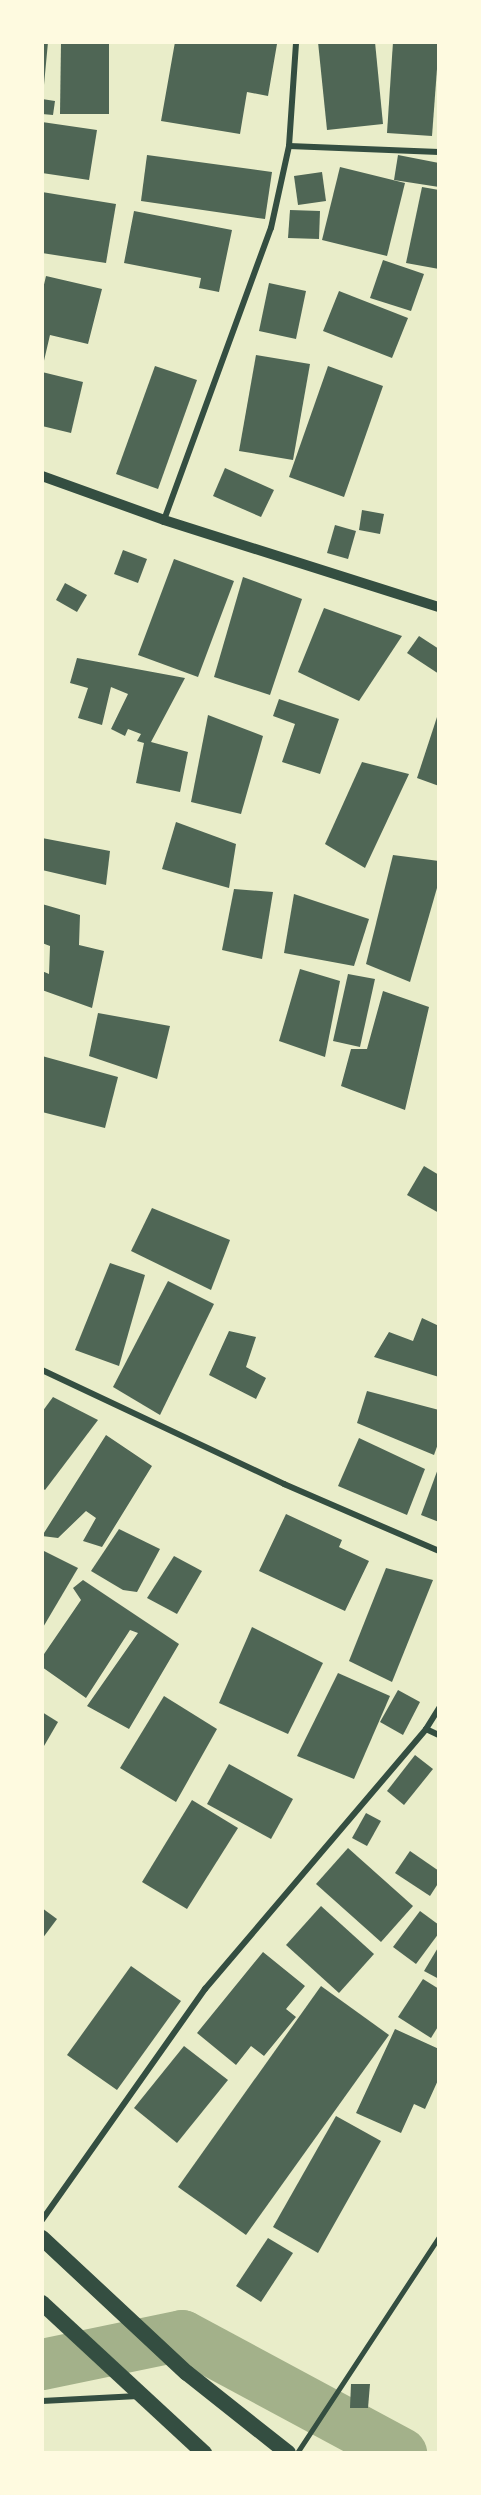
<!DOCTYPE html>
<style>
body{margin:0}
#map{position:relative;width:481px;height:2495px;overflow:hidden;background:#e9edc9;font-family:"Sofia Sans Condensed",sans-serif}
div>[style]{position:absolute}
.river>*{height:51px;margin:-25.5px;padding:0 25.5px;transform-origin:25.5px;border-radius:25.5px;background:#a3b18a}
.building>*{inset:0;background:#4f6655}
.service>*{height:4.5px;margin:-2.25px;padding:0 2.25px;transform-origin:2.25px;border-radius:2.25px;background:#344e41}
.minor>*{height:6px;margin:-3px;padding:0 3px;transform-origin:3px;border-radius:3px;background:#344e41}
.tertiary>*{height:10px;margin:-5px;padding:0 5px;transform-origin:5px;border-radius:5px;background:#344e41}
.trunk>*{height:16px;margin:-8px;padding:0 8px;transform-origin:8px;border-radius:8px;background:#344e41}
span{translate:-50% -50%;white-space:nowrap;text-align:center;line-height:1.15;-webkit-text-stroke:4.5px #fefae0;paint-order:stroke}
.frame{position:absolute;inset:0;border:44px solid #fefae0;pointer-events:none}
</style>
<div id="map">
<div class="river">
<div style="left:42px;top:2364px;width:143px;rotate:-11.7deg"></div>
<div style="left:182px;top:2335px;width:249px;rotate:28.3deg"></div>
</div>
<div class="building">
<div style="clip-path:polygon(42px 42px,48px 42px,44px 85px,42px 85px)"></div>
<div style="clip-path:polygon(61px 42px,109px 42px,109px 114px,60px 114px)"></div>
<div style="clip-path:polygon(175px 42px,277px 44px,268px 96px,247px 92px,240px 134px,161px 121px)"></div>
<div style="clip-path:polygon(318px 42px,375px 42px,383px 124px,327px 130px)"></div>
<div style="clip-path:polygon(393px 42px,439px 42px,432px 136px,387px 133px)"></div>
<div style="clip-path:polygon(42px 99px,55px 101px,53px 115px,42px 114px)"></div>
<div style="clip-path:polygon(42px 122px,97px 130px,89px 180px,42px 173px)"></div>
<div style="clip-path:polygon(147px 155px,272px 172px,265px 219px,141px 201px)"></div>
<div style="clip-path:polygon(398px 155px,439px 163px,439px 187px,394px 180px)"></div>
<div style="clip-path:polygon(340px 167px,405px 183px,387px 256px,322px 240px)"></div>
<div style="clip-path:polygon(322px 172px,326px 201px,298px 205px,294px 176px)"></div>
<div style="clip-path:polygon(422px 187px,439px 190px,439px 269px,406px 263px)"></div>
<div style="clip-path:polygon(42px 192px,116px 204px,106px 263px,42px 253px)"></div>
<div style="clip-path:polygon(290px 210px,320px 211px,319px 239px,288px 238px)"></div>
<div style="clip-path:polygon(134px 211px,232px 230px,219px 292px,199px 288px,201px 278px,124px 263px)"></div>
<div style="clip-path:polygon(383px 260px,424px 274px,411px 311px,370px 298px)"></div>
<div style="clip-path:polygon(46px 276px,102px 289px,88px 344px,50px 335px,43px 365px,42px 293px)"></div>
<div style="clip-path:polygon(269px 283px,306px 291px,296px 339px,259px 331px)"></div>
<div style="clip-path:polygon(339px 291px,408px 318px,392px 358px,323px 331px)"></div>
<div style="clip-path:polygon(256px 355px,310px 364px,293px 460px,239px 451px)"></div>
<div style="clip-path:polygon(155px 366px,197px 380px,158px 489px,116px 474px)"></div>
<div style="clip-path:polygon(328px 366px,383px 386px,344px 497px,289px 477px)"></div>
<div style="clip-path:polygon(42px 372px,83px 382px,71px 433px,42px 426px)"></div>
<div style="clip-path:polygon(225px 468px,274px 490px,261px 517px,213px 496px)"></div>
<div style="clip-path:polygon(362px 510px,384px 514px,380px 534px,359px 530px)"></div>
<div style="clip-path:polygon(335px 525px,356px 531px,348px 559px,327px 553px)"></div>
<div style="clip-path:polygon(123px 550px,147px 559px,138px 583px,114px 574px)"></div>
<div style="clip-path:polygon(174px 559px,234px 581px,198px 677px,138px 655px)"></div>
<div style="clip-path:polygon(243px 577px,302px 599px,270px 695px,214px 677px)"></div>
<div style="clip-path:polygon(65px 583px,87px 595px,77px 612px,56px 600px)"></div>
<div style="clip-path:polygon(324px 608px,402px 636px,359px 701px,298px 672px)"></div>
<div style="clip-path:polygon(419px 636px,439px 649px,439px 674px,407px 653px)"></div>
<div style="clip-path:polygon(77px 658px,185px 678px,151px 742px,188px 752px,180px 792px,136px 783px,144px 743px,137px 741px,141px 734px,128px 729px,125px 736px,111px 729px,128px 694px,111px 687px,102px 725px,78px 718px,88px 688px,70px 683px)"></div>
<div style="clip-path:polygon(279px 699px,339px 719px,320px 774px,282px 762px,295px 724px,273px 716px)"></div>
<div style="clip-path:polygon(439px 711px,439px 786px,417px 778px)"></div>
<div style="clip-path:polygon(208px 715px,263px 736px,241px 814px,191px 802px)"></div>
<div style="clip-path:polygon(362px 762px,409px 774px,365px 868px,325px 844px)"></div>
<div style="clip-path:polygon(176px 822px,236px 844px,229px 888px,162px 869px)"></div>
<div style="clip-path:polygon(42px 838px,110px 851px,106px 885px,42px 870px)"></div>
<div style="clip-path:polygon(393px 855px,439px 861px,439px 881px,410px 982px,366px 964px)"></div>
<div style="clip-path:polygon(234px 889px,273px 892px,262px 959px,222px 950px)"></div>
<div style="clip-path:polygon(294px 894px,369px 919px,354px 966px,284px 953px)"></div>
<div style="clip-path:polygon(42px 904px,80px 915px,79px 945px,104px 951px,92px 1008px,42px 990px,42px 971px,49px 974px,50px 946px,42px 943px)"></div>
<div style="clip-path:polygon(300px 969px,340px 981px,325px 1057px,279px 1041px)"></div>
<div style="clip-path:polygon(348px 974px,375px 979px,360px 1047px,333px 1041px)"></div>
<div style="clip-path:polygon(383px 991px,429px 1007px,405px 1110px,341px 1086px,351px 1049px,367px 1049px)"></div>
<div style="clip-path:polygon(98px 1013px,170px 1026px,157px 1079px,89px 1056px)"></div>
<div style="clip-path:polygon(42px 1056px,118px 1077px,105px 1128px,42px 1112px)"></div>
<div style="clip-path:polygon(424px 1166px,439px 1175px,439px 1213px,407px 1195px)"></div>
<div style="clip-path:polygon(152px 1208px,230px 1240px,211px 1290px,131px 1251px)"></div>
<div style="clip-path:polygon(110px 1263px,145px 1275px,119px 1366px,75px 1350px)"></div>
<div style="clip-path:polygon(168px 1281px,214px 1304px,160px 1415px,113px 1387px)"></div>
<div style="clip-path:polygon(422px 1318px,439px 1326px,439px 1377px,374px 1357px,389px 1332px,413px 1341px)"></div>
<div style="clip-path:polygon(229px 1331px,256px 1337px,246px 1367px,266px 1378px,256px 1399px,209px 1375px)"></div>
<div style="clip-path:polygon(367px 1391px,439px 1410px,439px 1441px,434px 1455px,357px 1423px)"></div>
<div style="clip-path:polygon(53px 1397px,98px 1420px,45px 1490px,42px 1488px,42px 1412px)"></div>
<div style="clip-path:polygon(106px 1435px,152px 1466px,102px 1547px,83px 1541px,96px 1518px,86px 1511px,58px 1538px,42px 1536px)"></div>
<div style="clip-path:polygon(359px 1438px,425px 1469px,407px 1515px,338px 1486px)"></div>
<div style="clip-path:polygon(439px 1466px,439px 1522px,421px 1515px)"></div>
<div style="clip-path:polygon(286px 1514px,342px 1540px,339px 1547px,369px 1561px,345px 1611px,259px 1571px)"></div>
<div style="clip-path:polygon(119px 1529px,160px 1549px,137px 1592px,123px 1590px,91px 1571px)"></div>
<div style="clip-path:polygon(42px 1550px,78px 1568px,42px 1629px)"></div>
<div style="clip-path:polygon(174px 1556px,202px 1571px,177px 1614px,147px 1598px)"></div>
<div style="clip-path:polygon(386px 1568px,433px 1580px,392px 1682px,349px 1661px)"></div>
<div style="clip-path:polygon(83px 1580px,179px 1644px,129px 1729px,87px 1706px,138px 1633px,130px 1630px,86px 1698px,42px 1667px,42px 1657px,81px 1600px,73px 1588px)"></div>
<div style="clip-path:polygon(252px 1627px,323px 1663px,288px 1734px,219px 1703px)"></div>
<div style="clip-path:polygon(338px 1673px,390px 1696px,354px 1779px,297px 1756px)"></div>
<div style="clip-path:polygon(398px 1690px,420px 1702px,403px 1735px,380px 1722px)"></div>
<div style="clip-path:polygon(164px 1696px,217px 1729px,176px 1802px,120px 1768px)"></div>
<div style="clip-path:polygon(42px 1712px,58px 1722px,44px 1746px,42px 1745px)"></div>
<div style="clip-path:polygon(415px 1755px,433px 1769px,404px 1805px,387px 1791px)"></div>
<div style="clip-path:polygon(229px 1764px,293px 1799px,271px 1839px,207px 1804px)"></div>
<div style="clip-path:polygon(192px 1800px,238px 1828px,187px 1909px,142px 1882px)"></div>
<div style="clip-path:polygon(366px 1813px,381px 1821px,367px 1846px,352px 1838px)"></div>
<div style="clip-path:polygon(348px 1848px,413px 1906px,381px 1942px,316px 1884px)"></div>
<div style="clip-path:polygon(410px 1851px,439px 1871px,439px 1882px,430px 1896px,395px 1873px)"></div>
<div style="clip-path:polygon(321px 1906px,374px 1954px,339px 1993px,286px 1945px)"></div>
<div style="clip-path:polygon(42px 1908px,57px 1919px,42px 1939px)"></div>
<div style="clip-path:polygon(420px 1911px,439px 1925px,439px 1933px,416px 1964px,393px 1947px)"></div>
<div style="clip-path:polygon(439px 1946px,439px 1979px,424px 1971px)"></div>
<div style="clip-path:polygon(263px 1952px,305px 1986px,286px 2009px,296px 2017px,264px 2056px,251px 2046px,236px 2065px,197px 2033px)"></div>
<div style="clip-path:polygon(131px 1966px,181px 2001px,117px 2090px,67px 2055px)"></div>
<div style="clip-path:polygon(423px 1979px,439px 1989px,439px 2025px,431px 2038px,398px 2017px)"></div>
<div style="clip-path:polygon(321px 1986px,389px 2035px,246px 2235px,178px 2187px)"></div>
<div style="clip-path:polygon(395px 2029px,439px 2049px,439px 2078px,425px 2109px,414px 2104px,401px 2133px,356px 2113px)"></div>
<div style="clip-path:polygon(184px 2046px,228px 2080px,177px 2143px,134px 2108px)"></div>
<div style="clip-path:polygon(336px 2116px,381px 2141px,318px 2253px,273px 2227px)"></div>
<div style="clip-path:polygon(268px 2238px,293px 2253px,261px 2302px,236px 2286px)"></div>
<div style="clip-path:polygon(351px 2384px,370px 2384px,368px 2408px,350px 2408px)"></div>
</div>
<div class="service">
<div style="left:297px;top:2453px;width:258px;rotate:-56.7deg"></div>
</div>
<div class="minor">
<div style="left:289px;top:146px;width:150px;rotate:2.3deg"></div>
<div style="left:164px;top:520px;width:311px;rotate:-69.9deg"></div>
<div style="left:271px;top:228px;width:84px;rotate:-77.6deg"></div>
<div style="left:289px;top:146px;width:104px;rotate:-86.1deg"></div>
<div style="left:42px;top:1370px;width:268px;rotate:25.2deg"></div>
<div style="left:284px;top:1484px;width:169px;rotate:23.4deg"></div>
<div style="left:426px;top:1729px;width:14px;rotate:25deg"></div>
<div style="left:42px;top:2220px;width:283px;rotate:-54.8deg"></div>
<div style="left:205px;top:1989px;width:341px;rotate:-49.6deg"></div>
<div style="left:426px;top:1729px;width:25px;rotate:-58deg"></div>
<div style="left:42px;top:2401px;width:96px;rotate:-3deg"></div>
</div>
<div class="tertiary">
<div style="left:42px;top:476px;width:130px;rotate:19.8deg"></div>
<div style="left:164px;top:520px;width:288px;rotate:17.6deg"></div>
</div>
<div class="trunk">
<div style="left:42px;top:2238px;width:198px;rotate:43deg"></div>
<div style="left:187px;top:2373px;width:129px;rotate:38.4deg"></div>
<div style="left:42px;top:2303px;width:221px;rotate:42.8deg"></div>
</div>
<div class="frame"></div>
</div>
